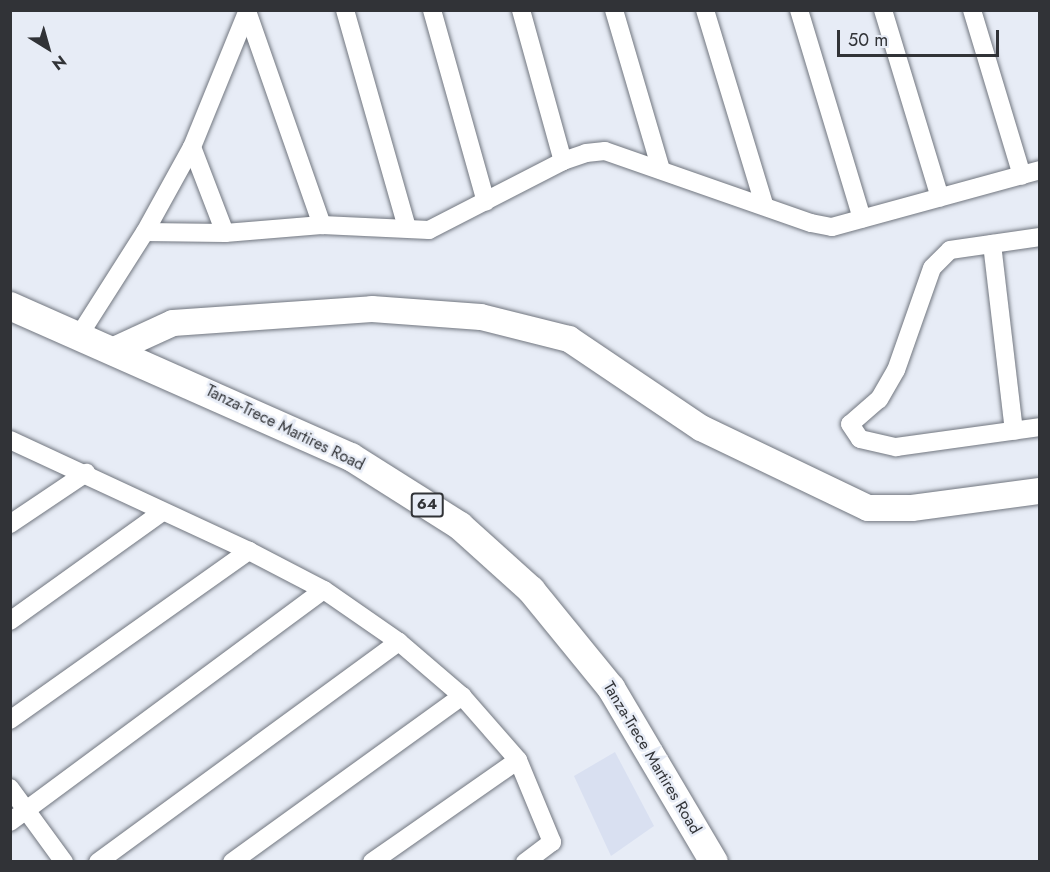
<!DOCTYPE html>
<style>
body{margin:0}
#map{position:relative;width:1050px;height:872px;overflow:hidden;background:#e7ecf6;font-family:Jost,sans-serif}
div>[style]{position:absolute}
.built>*{inset:0;background:#d9e0f1}
.roads{filter:drop-shadow(0 0 2px #71767f) drop-shadow(0 0 2px #71767f)}
.street>*{height:18px;margin:-9px;padding:0 9px;transform-origin:9px;border-radius:9px;background:#fff}
.secondary>*{height:26px;margin:-13px;padding:0 13px;transform-origin:13px;border-radius:13px;background:#fff}
.primary>*{height:28px;margin:-14px;padding:0 14px;transform-origin:14px;border-radius:14px;background:#fff}
span{translate:-50% -50%;white-space:nowrap;text-align:center;line-height:1.15;-webkit-text-stroke:5px #e7ecf6;paint-order:stroke}
.shield-label span{padding:2px 4px;background:#e7ecf6;border:2px solid;border-radius:4px;-webkit-text-stroke-width:0}
.shield-label{font-size:15px;color:#313337;font-weight:700}
.street-label{font-size:16px;color:#313337}
.frame{position:absolute;inset:0;border:12px solid #313337;pointer-events:none}
.north{position:absolute;left:18px;top:18px;width:60px;height:60px;-webkit-text-stroke:4px #e7ecf6;paint-order:stroke;rotate:143deg;font-size:16px;font-weight:700;line-height:24px;text-align:center;color:#313337}
.north::after{content:'';display:block;margin:auto;width:21px;height:27px;background:#313337;clip-path:polygon(50% 0,100% 100%,50% 72%,0 100%)}
.scale{position:absolute;left:837px;top:30px;width:162px;height:27px;box-sizing:border-box;border:3px solid #313337;border-top:0;padding-left:8px;font-size:18px;line-height:21px;white-space:nowrap;color:#313337;-webkit-text-stroke:4px #e7ecf6;paint-order:stroke}
</style>
<div id="map">
<div class="built">
<div style="clip-path:polygon(615px 752px,654px 826px,611px 856px,574px 776px)"></div>
</div>
<div class="roads">
<div class="street">
<div style="left:345px;top:10px;width:226px;rotate:74.1deg"></div>
<div style="left:432px;top:10px;width:199px;rotate:74.3deg"></div>
<div style="left:521px;top:10px;width:157px;rotate:74.5deg"></div>
<div style="left:614px;top:10px;width:167px;rotate:73.6deg"></div>
<div style="left:705px;top:10px;width:203px;rotate:73.1deg"></div>
<div style="left:799px;top:10px;width:218px;rotate:73.2deg"></div>
<div style="left:883px;top:10px;width:196px;rotate:73.1deg"></div>
<div style="left:972px;top:10px;width:173px;rotate:73.2deg"></div>
<div style="left:247px;top:11px;width:227px;rotate:70.7deg"></div>
<div style="left:192px;top:147px;width:92px;rotate:69deg"></div>
<div style="left:145px;top:232px;width:80px;rotate:0.7deg"></div>
<div style="left:225px;top:233px;width:97px;rotate:-4.7deg"></div>
<div style="left:322px;top:225px;width:107px;rotate:2.7deg"></div>
<div style="left:429px;top:230px;width:151px;rotate:-27.2deg"></div>
<div style="left:563px;top:161px;width:24px;rotate:-19deg"></div>
<div style="left:586px;top:153px;width:19px;rotate:-6deg"></div>
<div style="left:605px;top:151px;width:218px;rotate:19.3deg"></div>
<div style="left:811px;top:223px;width:21px;rotate:11deg"></div>
<div style="left:832px;top:227px;width:216px;rotate:-15.3deg"></div>
<div style="left:1040px;top:237px;width:91px;rotate:171.8deg"></div>
<div style="left:950px;top:250px;width:25px;rotate:135deg"></div>
<div style="left:932px;top:268px;width:108px;rotate:109.4deg"></div>
<div style="left:896px;top:370px;width:34px;rotate:120deg"></div>
<div style="left:879px;top:399px;width:38px;rotate:139deg"></div>
<div style="left:850px;top:424px;width:18px;rotate:56deg"></div>
<div style="left:860px;top:439px;width:37px;rotate:13deg"></div>
<div style="left:896px;top:447px;width:145px;rotate:-7.9deg"></div>
<div style="left:992px;top:244px;width:188px;rotate:83.3deg"></div>
<div style="left:80px;top:334px;width:121px;rotate:-57.5deg"></div>
<div style="left:145px;top:232px;width:97px;rotate:-61.1deg"></div>
<div style="left:192px;top:147px;width:148px;rotate:-67.8deg"></div>
<div style="left:10px;top:440px;width:264px;rotate:24.9deg"></div>
<div style="left:249px;top:551px;width:85px;rotate:27.5deg"></div>
<div style="left:324px;top:590px;width:91px;rotate:34.7deg"></div>
<div style="left:399px;top:642px;width:83px;rotate:40.6deg"></div>
<div style="left:462px;top:696px;width:85px;rotate:48.8deg"></div>
<div style="left:518px;top:760px;width:89px;rotate:67.5deg"></div>
<div style="left:552px;top:842px;width:34px;rotate:143deg"></div>
<div style="left:10px;top:524px;width:92px;rotate:-33.9deg"></div>
<div style="left:10px;top:621px;width:187px;rotate:-35.6deg"></div>
<div style="left:10px;top:720px;width:293px;rotate:-35.3deg"></div>
<div style="left:10px;top:788px;width:92px;rotate:53.9deg"></div>
<div style="left:10px;top:822px;width:390px;rotate:-36.5deg"></div>
<div style="left:98px;top:862px;width:373px;rotate:-36.2deg"></div>
<div style="left:232px;top:862px;width:284px;rotate:-35.8deg"></div>
<div style="left:372px;top:862px;width:178px;rotate:-34.9deg"></div>
</div>
<div class="secondary">
<div style="left:114px;top:350px;width:65px;rotate:-24.6deg"></div>
<div style="left:173px;top:323px;width:199px;rotate:-4deg"></div>
<div style="left:372px;top:309px;width:109px;rotate:4.2deg"></div>
<div style="left:481px;top:317px;width:91px;rotate:14deg"></div>
<div style="left:569px;top:339px;width:159px;rotate:34deg"></div>
<div style="left:701px;top:428px;width:185px;rotate:25.6deg"></div>
<div style="left:868px;top:508px;width:44px"></div>
<div style="left:912px;top:508px;width:129px;rotate:-7.6deg"></div>
</div>
<div class="primary">
<div style="left:10px;top:306px;width:373px;rotate:23.9deg"></div>
<div style="left:351px;top:457px;width:129px;rotate:32.3deg"></div>
<div style="left:460px;top:526px;width:96px;rotate:42deg"></div>
<div style="left:531px;top:590px;width:127px;rotate:50.8deg"></div>
<div style="left:611px;top:688px;width:202px;rotate:59.4deg"></div>
</div>
</div>
<div class="shield-label">
<span style="left:427px;top:505px">64</span>
</div>
<div class="street-label">
<span style="left:285px;top:428px;rotate:26deg">Tanza-Trece Martires Road</span>
<span style="left:652px;top:758px;rotate:59deg">Tanza-Trece Martires Road</span>
</div>
<div class="frame"></div>
<div class="north">N</div>
<div class="scale">50 m</div>
</div>
